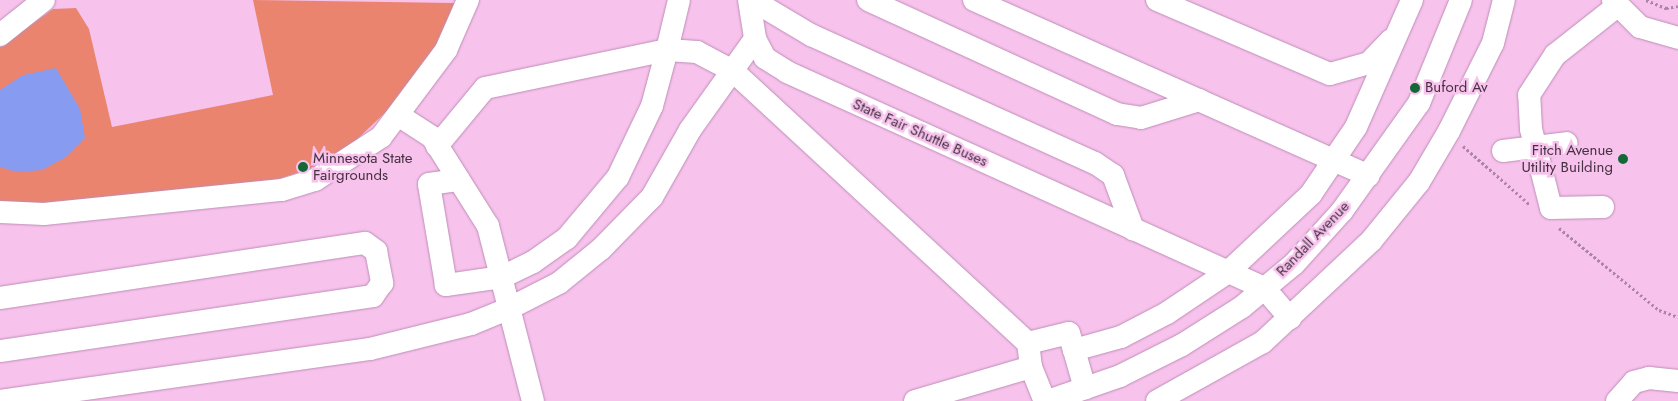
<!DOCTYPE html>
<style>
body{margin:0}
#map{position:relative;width:1678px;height:401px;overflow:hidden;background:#f7c3ed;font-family:Jost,sans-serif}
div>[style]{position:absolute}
.green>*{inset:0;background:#eb846f}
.water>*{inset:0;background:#879bf1}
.path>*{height:3px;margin-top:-1.5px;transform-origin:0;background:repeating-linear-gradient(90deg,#ac85a4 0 2.5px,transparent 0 5px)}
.roads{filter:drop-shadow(0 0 1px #be8db6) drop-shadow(0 0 1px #be8db6)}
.minor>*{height:22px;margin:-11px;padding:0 11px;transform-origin:11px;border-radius:11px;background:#fff}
.dots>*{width:14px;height:14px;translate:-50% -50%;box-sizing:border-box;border:2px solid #f7c3ed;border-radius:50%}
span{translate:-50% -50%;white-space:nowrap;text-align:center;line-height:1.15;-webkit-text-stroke:5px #f7c3ed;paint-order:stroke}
.poi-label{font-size:15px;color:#463142}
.left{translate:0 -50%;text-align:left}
.right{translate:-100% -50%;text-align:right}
.street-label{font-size:15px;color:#463142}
</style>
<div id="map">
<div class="green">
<div style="clip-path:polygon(253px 0,454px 3px,446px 31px,391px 107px,349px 147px,311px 168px,276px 180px,19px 206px,0 203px,0 47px,53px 9px,76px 8px,89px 29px,112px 127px,273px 95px)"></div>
</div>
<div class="water">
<div style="clip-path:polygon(56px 68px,80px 109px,85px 138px,66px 157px,42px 170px,17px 172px,0 167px,0 90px,23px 75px)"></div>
</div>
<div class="path">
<div style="left:1646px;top:0;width:22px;rotate:22deg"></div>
<div style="left:1666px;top:8px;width:12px;rotate:-9deg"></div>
<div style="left:1463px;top:146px;width:88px;rotate:41.3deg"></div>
<div style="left:1559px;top:228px;width:129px;rotate:39.4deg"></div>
<div style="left:1659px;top:310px;width:20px;rotate:20deg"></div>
</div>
<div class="roads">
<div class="minor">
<div style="left:679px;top:0;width:51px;rotate:103.5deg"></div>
<div style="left:667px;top:50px;width:30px;rotate:4deg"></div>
<div style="left:697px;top:52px;width:41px;rotate:27.8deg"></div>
<div style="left:733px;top:71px;width:401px;rotate:42.7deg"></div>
<div style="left:749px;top:0;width:39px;rotate:81deg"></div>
<div style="left:755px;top:39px;width:21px;rotate:62deg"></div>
<div style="left:765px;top:58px;width:26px;rotate:32deg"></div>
<div style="left:787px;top:72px;width:524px;rotate:24.36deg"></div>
<div style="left:1264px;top:288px;width:40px;rotate:49deg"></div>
<div style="left:752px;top:0;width:69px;rotate:30.7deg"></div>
<div style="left:811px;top:35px;width:312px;rotate:24.3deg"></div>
<div style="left:1095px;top:163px;width:22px;rotate:34deg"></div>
<div style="left:1113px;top:175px;width:58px;rotate:69.7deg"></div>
<div style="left:868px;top:0;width:274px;rotate:24.6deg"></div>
<div style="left:1117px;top:114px;width:24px;rotate:9deg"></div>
<div style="left:1141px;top:118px;width:61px;rotate:-17.2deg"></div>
<div style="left:974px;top:0;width:432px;rotate:24deg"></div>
<div style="left:1157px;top:0;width:188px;rotate:23.2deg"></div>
<div style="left:1330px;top:74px;width:41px;rotate:-15.8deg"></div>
<div style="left:1369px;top:63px;width:32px;rotate:-46deg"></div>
<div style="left:1613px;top:0;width:38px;rotate:45deg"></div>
<div style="left:1640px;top:27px;width:40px;rotate:16deg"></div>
<div style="left:0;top:35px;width:56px;rotate:-38.5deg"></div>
<div style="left:398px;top:115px;width:40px;rotate:32.9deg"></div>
<div style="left:432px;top:137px;width:105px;rotate:57.8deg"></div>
<div style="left:488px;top:226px;width:181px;rotate:75.6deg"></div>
<div style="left:437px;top:146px;width:75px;rotate:-50.4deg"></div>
<div style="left:485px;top:88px;width:186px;rotate:-11.8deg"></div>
<div style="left:667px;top:50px;width:58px;rotate:105deg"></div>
<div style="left:652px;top:106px;width:79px;rotate:115.6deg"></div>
<div style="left:618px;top:177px;width:80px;rotate:129.9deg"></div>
<div style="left:567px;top:238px;width:42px;rotate:144.8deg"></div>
<div style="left:533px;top:262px;width:34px;rotate:154deg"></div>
<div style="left:502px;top:277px;width:57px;rotate:171.9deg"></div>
<div style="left:446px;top:285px;width:102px;rotate:-99.6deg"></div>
<div style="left:429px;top:184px;width:30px;rotate:-8deg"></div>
<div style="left:1503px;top:151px;width:64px;rotate:-7.1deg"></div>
<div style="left:1603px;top:207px;width:52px;rotate:178.9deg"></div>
<div style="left:1551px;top:208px;width:81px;rotate:-104.2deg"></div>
<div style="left:1531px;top:129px;width:34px;rotate:-93deg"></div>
<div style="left:1529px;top:95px;width:48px;rotate:-57deg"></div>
<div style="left:1555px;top:55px;width:79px;rotate:-38.3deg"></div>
<div style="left:0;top:212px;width:44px;rotate:2.6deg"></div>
<div style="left:44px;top:214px;width:239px;rotate:-5.8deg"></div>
<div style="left:282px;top:190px;width:34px;rotate:-17deg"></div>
<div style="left:315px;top:180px;width:79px;rotate:-33.1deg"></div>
<div style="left:381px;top:137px;width:109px;rotate:-53.2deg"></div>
<div style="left:446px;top:50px;width:55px;rotate:-66.3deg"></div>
<div style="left:0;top:298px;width:369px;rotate:-8.6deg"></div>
<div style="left:365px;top:243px;width:14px;rotate:36deg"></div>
<div style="left:376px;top:251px;width:33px;rotate:79deg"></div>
<div style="left:382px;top:283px;width:16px;rotate:125deg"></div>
<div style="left:373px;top:296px;width:377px;rotate:171.6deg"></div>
<div style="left:1074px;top:350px;width:40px;rotate:74deg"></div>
<div style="left:1031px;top:367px;width:37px;rotate:68deg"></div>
<div style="left:0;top:401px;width:374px;rotate:-8deg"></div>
<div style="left:370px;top:349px;width:104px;rotate:-13.9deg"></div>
<div style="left:471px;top:324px;width:42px;rotate:-22.3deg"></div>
<div style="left:510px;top:308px;width:55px;rotate:-27deg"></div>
<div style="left:559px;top:283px;width:54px;rotate:-39deg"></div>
<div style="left:601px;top:249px;width:73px;rotate:-45.6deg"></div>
<div style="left:652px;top:197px;width:77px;rotate:-60.4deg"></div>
<div style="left:690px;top:130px;width:112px;rotate:-54.5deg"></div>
<div style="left:915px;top:401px;width:121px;rotate:-16.3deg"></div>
<div style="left:1031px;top:367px;width:24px;rotate:-97deg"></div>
<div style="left:1028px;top:343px;width:42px;rotate:-13.7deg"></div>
<div style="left:1069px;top:333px;width:18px;rotate:74deg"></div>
<div style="left:1074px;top:350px;width:49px;rotate:-15.5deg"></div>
<div style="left:1121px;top:337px;width:52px;rotate:-27.6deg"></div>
<div style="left:1167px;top:313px;width:73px;rotate:-33.9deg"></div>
<div style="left:1228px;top:272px;width:114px;rotate:-43.2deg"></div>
<div style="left:1311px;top:194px;width:40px;rotate:-56deg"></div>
<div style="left:1333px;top:161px;width:41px;rotate:-55.9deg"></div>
<div style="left:1356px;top:127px;width:139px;rotate:-66.2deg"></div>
<div style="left:1048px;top:401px;width:76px;rotate:-19.1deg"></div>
<div style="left:1120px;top:376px;width:69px;rotate:-26.6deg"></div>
<div style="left:1182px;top:345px;width:71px;rotate:-32.3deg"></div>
<div style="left:1242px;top:307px;width:67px;rotate:-39.6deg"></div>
<div style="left:1294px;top:264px;width:72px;rotate:-47.8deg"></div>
<div style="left:1342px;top:211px;width:133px;rotate:-54.5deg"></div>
<div style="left:1419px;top:103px;width:111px;rotate:-67.8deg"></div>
<div style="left:1157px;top:401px;width:121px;rotate:-29.1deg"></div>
<div style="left:1263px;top:342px;width:148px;rotate:-43.1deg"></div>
<div style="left:1371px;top:241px;width:76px;rotate:-50.9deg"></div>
<div style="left:1419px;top:182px;width:59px;rotate:-59.5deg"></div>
<div style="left:1449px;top:131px;width:98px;rotate:-63.4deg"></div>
<div style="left:1493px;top:43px;width:44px;rotate:-75.7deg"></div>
<div style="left:1617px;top:401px;width:25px;rotate:-48deg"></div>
<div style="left:1634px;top:382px;width:16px;rotate:-15deg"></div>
<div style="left:1649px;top:378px;width:29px;rotate:6deg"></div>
</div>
</div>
<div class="dots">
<div style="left:1415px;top:88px;background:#146737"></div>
<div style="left:1623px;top:159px;background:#146737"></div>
<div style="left:303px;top:167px;background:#146737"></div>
</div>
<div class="poi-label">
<span class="left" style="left:1425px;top:88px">Buford Av</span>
<span class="right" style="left:1613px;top:159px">Fitch Avenue<br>Utility Building</span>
<span class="left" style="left:313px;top:167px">Minnesota State<br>Fairgrounds</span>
</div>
<div class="street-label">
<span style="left:920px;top:133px;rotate:24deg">State Fair Shuttle Buses</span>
<span style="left:1313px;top:239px;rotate:-46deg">Randall Avenue</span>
</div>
</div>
